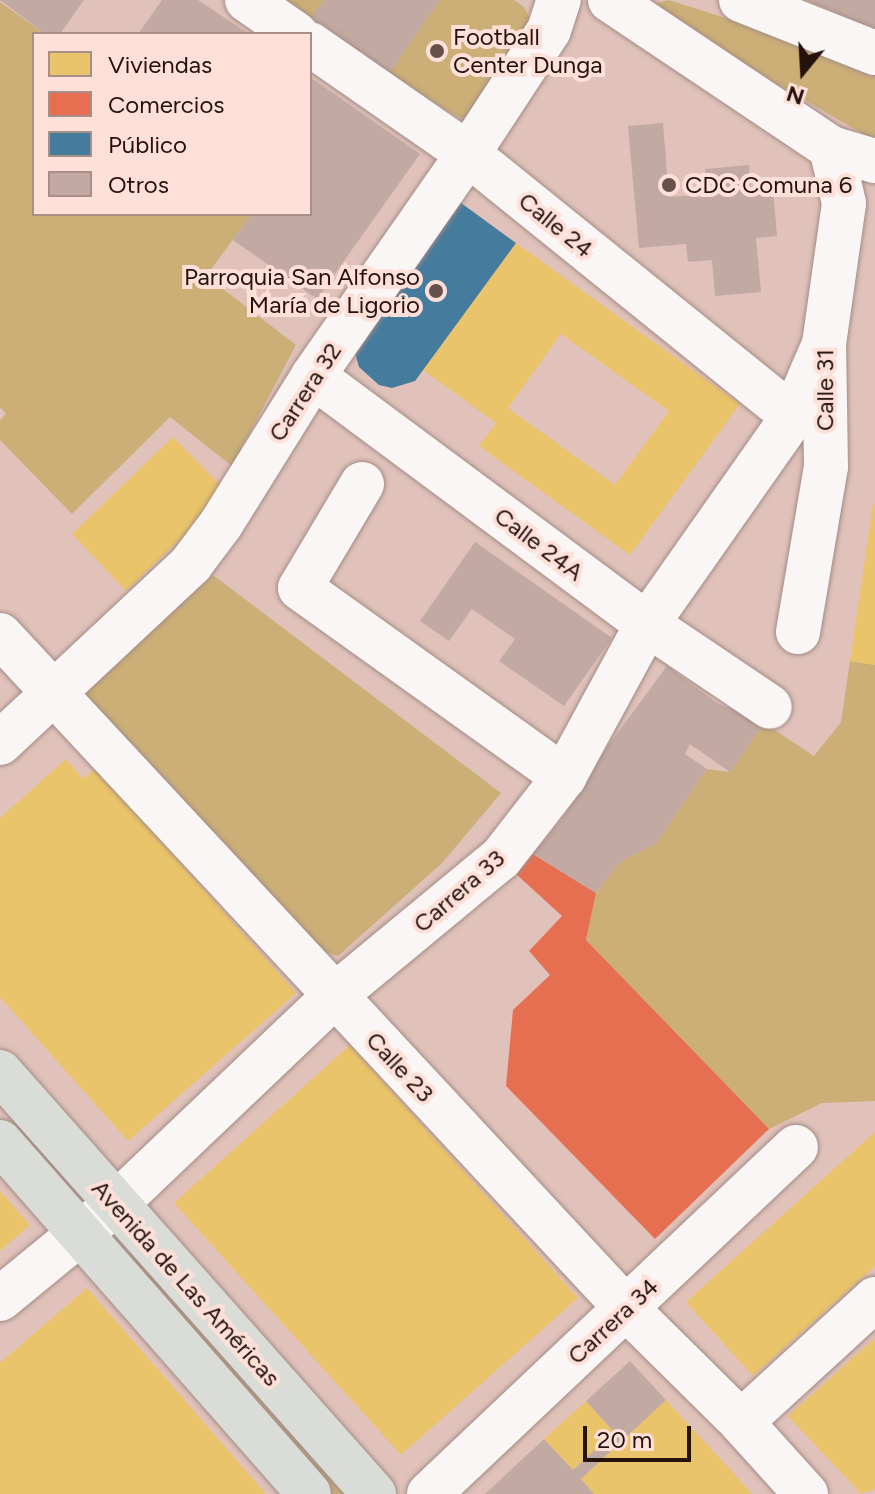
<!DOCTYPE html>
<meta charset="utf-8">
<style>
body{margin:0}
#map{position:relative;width:875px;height:1494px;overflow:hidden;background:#e0c2ba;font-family:Figtree,sans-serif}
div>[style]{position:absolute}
.green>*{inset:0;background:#cbaf77}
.homes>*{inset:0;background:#e9c46a}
.shops>*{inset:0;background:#e76f51}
.public>*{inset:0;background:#457b9d}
.building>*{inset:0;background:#c2aaa3}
.roads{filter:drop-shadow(0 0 2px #a38c86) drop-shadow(0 0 2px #a38c86)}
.minor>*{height:44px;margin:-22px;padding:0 22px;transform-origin:22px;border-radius:22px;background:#faf6f5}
.major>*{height:44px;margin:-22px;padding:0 22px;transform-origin:22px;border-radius:22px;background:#dadcd7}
.dots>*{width:22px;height:22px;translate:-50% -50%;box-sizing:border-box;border:4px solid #fee0d9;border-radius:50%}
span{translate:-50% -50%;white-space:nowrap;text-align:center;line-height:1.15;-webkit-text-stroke:8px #fee0d9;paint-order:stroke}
.poi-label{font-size:24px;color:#25120d}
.left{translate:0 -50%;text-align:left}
.right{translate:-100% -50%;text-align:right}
.street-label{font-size:24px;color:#25120d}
.legend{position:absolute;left:32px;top:32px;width:280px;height:184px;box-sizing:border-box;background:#fee0d9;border:2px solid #a78e87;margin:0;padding:10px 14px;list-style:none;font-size:24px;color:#25120d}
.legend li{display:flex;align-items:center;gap:16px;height:40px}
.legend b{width:40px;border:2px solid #a78e87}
.north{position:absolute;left:763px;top:32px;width:80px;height:80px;-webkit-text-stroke:6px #fee0d9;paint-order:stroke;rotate:198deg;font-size:22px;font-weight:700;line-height:32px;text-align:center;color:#25120d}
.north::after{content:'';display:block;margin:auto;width:28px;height:36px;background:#25120d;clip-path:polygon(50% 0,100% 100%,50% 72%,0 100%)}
.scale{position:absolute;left:583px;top:1426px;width:108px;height:36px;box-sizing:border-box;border:4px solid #25120d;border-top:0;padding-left:10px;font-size:24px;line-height:28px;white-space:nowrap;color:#25120d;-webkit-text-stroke:6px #fee0d9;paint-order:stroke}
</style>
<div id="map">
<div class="green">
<div style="clip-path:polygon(279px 0,514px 0,524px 7px,535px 29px,470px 124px,388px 75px)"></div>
<div style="clip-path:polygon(669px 0,776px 34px,875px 73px,875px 141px,651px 10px,654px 4px)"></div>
<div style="clip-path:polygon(0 2px,45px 34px,34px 34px,34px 214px,252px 214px,206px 276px,296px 345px,232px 466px,170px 417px,72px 514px,0 440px,0 420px,6px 414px,0 407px)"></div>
<div style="clip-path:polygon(213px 575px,501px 793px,442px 863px,338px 956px,318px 950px,83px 693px)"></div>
<div style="clip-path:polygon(850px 661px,875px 665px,875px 1101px,822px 1103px,769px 1129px,586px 940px,596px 893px,620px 862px,656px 843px,707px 769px,730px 772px,764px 723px,814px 756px,841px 722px)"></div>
<div style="clip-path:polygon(141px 1244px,363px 1494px,331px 1494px,122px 1258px)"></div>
</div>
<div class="homes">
<div style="clip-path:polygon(evenodd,516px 243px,740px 404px,630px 555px,479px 446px,496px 423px,423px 370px,516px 243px,561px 334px,669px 411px,615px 485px,508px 408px,561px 334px)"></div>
<div style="clip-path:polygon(173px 437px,228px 493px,126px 591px,72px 534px)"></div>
<div style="clip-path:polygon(873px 504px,875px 504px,875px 665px,850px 661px)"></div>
<div style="clip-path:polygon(66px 759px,83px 779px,96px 768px,296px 993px,128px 1141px,0 997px,0 818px)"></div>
<div style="clip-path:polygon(350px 1045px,578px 1298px,401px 1455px,174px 1203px)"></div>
<div style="clip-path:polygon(875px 1132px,875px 1266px,753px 1376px,686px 1302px)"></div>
<div style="clip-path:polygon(0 1191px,30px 1225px,0 1251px)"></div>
<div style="clip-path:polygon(87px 1288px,162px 1374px,266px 1494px,0 1494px,0 1363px)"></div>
<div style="clip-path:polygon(875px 1338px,875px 1489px,861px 1494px,788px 1416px)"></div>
<div style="clip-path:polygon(666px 1400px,736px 1476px,752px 1494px,594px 1494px,581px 1479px)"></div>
<div style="clip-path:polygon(586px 1401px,614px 1432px,573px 1470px,544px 1439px)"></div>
</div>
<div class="shops">
<div style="clip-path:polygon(533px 854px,596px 893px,586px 940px,769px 1129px,655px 1239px,506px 1086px,513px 1010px,550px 975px,529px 951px,562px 916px,515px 873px)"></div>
</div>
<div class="public">
<div style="clip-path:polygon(457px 200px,516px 243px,415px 381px,392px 388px,379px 385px,359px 367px,355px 353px)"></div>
</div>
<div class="building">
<div style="clip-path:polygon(0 0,84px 0,60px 34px,45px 34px)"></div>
<div style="clip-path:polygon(162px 0,198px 0,249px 34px,138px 34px)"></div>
<div style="clip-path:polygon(324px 0,440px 0,388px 75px,309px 21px)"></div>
<div style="clip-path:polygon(806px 0,875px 0,875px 29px,837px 13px)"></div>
<div style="clip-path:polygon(310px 77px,420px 154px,317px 299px,233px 240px,252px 214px,310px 214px)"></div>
<div style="clip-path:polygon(663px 123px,669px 197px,706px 194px,705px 169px,749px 165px,751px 190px,773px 189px,777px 236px,756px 238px,761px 292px,715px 296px,712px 260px,688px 262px,686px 244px,639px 248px,628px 126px)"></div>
<div style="clip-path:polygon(475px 542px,612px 638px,564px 706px,499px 661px,515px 639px,472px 609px,449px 641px,420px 621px)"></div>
<div style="clip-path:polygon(667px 666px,717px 703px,764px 723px,730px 772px,690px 744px,685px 754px,707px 769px,656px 843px,620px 862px,596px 893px,533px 854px,562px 819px,605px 750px)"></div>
<div style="clip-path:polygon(630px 1361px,666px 1400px,581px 1479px,594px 1494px,485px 1494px,544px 1439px,573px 1470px,614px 1432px,586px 1401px)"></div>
</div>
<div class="roads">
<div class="minor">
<div style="left:247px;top:0;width:60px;rotate:34.8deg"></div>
<div style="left:610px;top:0;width:266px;rotate:33.8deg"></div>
<div style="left:831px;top:148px;width:46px;rotate:16.5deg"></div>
<div style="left:741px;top:0;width:144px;rotate:21.6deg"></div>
<div style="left:310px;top:44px;width:193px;rotate:34.8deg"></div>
<div style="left:468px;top:154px;width:417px;rotate:38.9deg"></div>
<div style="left:313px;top:376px;width:416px;rotate:36.6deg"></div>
<div style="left:647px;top:624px;width:148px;rotate:34deg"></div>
<div style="left:362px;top:484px;width:121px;rotate:120.8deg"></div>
<div style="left:300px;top:588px;width:325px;rotate:35.6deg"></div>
<div style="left:798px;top:632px;width:167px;rotate:-80.4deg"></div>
<div style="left:826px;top:467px;width:123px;rotate:-90.9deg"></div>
<div style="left:824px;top:344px;width:142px;rotate:-81.9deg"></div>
<div style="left:844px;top:203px;width:57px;rotate:-103.3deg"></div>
<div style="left:0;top:635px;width:919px;rotate:47.07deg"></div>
<div style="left:626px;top:1308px;width:162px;rotate:44.7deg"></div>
<div style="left:741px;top:1422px;width:97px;rotate:47.9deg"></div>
<div style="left:0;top:743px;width:262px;rotate:-43.1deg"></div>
<div style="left:191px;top:564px;width:50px;rotate:-53.1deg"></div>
<div style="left:221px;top:524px;width:174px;rotate:-58.1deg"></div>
<div style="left:313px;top:376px;width:271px;rotate:-55.1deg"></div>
<div style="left:468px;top:154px;width:148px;rotate:-56.8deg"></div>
<div style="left:549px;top:30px;width:32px;rotate:-72deg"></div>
<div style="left:0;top:1299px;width:151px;rotate:-39.4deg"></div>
<div style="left:117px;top:1203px;width:300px;rotate:-43.6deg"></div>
<div style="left:334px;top:996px;width:217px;rotate:-39.6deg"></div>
<div style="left:501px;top:858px;width:103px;rotate:-52.1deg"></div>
<div style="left:564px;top:777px;width:174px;rotate:-61.5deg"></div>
<div style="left:647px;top:624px;width:254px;rotate:-54.9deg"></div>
<div style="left:793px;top:416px;width:78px;rotate:-66.7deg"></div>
<div style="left:741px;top:1422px;width:182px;rotate:-42.5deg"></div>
<div style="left:429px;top:1494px;width:505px;rotate:-43.4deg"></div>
</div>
<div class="major">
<div style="left:0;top:1072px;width:564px;rotate:48.45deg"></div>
<div style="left:0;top:1142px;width:468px;rotate:48.7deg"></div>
</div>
</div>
<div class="dots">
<div style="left:437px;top:51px;background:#66504a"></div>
<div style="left:669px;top:185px;background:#66504a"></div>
<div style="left:436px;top:291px;background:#66504a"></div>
</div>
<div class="poi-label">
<span class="left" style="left:453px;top:51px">Football<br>Center Dunga</span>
<span class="left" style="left:685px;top:185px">CDC Comuna 6</span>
<span class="right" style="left:420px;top:291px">Parroquia San Alfonso<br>María de Ligorio</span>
</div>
<div class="street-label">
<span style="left:556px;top:225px;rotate:39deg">Calle 24</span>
<span style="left:825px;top:390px;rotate:-90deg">Calle 31</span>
<span style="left:305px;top:392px;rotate:-57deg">Carrera 32</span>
<span style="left:539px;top:544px;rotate:37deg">Calle 24A</span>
<span style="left:459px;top:891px;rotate:-41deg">Carrera 33</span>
<span style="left:400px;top:1067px;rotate:47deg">Calle 23</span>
<span style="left:186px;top:1283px;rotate:48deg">Avenida de Las Américas</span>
<span style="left:613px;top:1321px;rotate:-43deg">Carrera 34</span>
</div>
<ul class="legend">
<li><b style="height:22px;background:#e9c46a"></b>Viviendas</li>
<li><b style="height:22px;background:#e76f51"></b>Comercios</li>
<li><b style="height:22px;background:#457b9d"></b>Público</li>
<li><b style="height:22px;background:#c2aaa3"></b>Otros</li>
</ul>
<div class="north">N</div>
<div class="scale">20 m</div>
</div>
